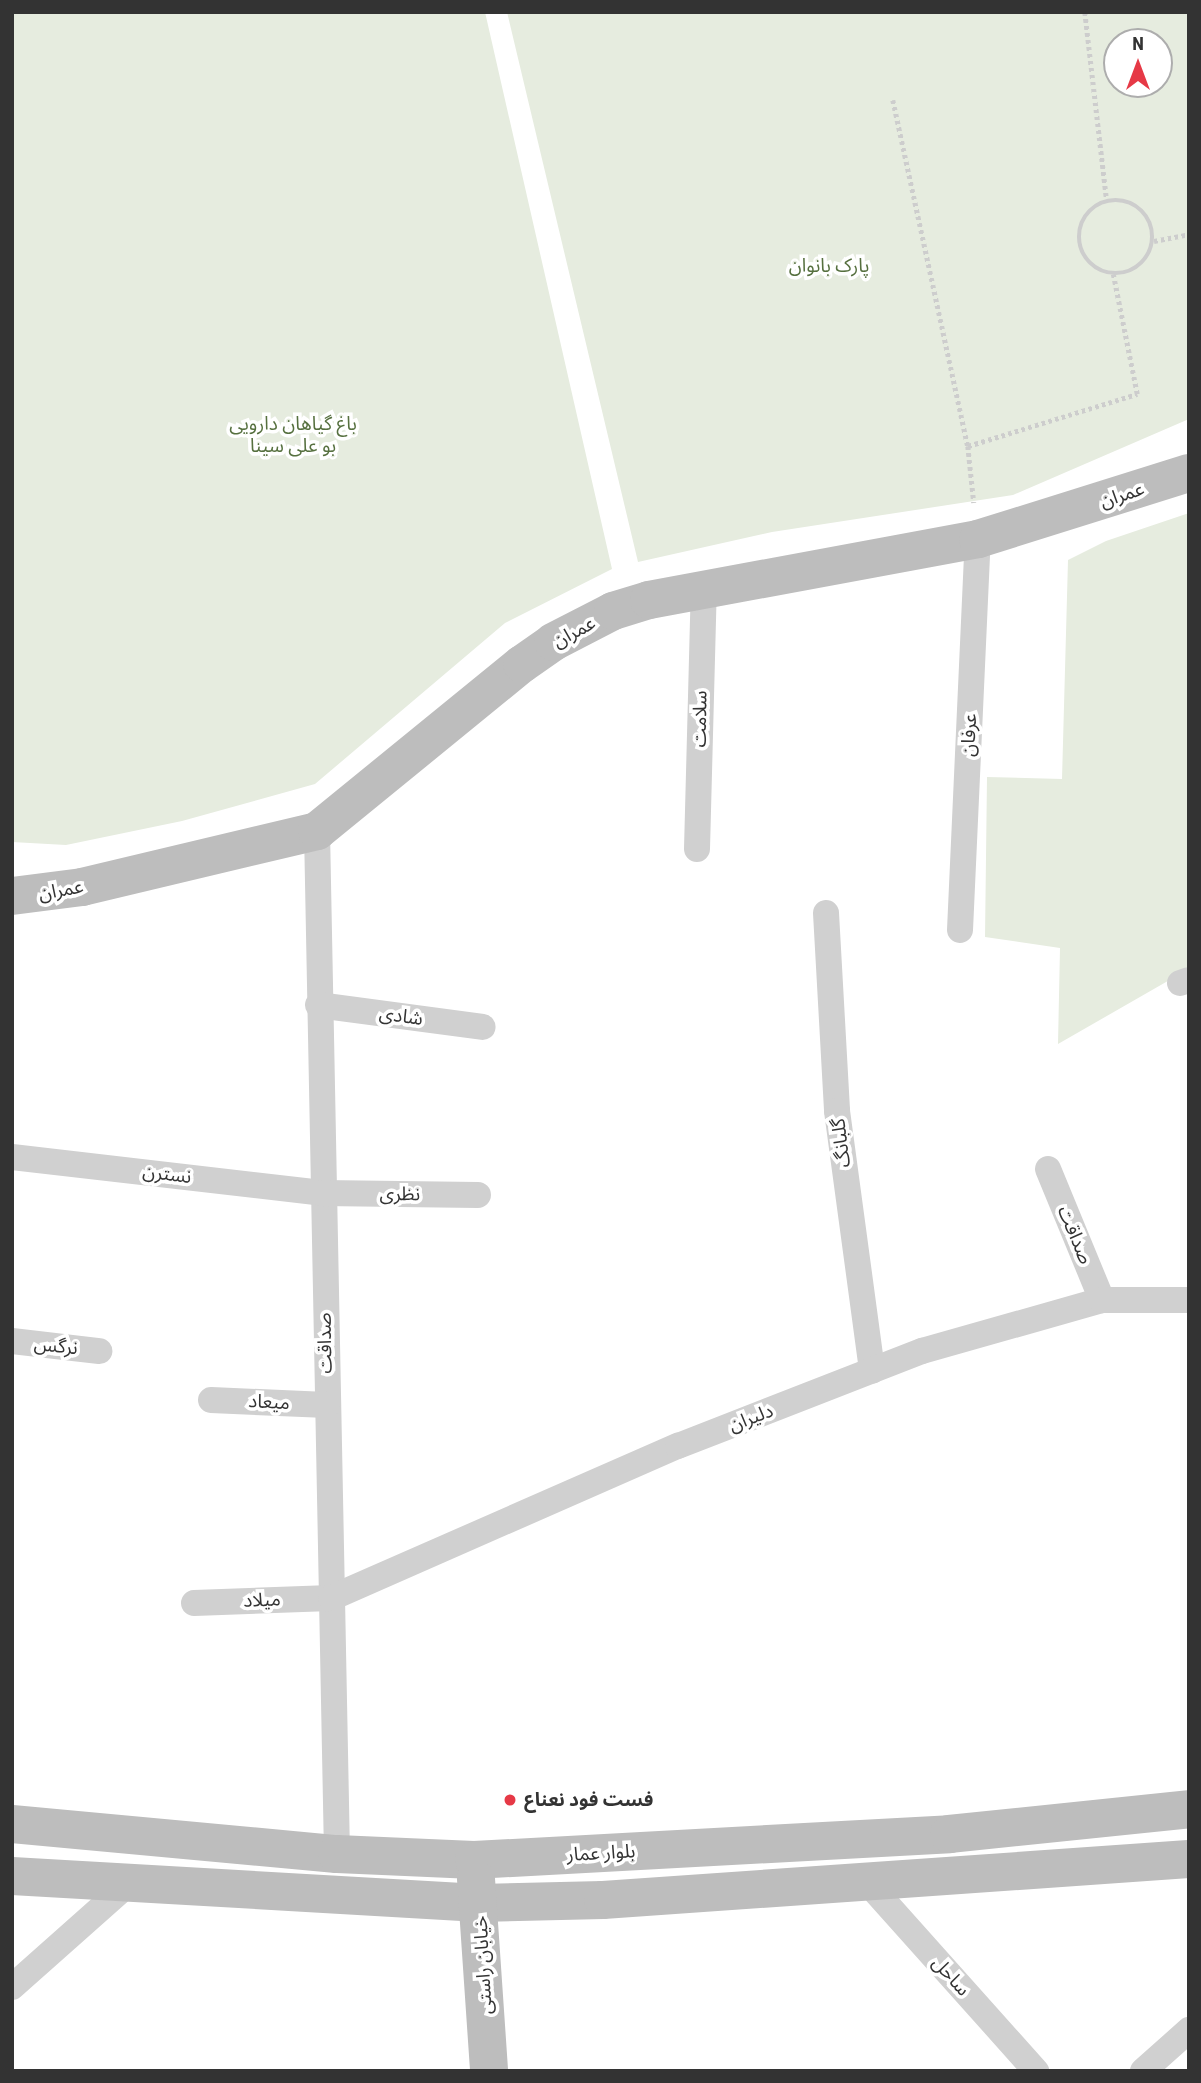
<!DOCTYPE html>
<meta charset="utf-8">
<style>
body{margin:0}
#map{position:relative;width:1201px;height:2083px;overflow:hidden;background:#fff;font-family:"Roboto Condensed","Noto Sans Arabic",sans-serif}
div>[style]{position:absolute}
.green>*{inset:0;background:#e6ecdf}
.path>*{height:4.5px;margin-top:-2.25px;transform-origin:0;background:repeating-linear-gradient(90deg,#cdcdcd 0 3.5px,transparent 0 7px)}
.path>.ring{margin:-2.25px;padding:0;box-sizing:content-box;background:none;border:4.5px solid #cdcdcd;border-radius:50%}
.street>*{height:26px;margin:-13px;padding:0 13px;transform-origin:13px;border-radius:13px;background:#d0d0d0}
.secondary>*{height:38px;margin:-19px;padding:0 19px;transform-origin:19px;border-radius:19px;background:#bdbdbd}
.dots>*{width:19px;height:19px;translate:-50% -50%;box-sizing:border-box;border:4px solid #fff;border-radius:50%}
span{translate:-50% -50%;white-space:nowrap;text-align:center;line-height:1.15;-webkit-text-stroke:7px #fff;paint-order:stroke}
.park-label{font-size:19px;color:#56703f}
.street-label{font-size:19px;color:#333}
.poi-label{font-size:19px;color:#333;font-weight:700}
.left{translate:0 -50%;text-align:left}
.frame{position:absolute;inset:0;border:14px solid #333;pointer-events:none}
.north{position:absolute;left:1103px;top:28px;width:70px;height:70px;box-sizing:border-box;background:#fff;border:2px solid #adadad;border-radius:50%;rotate:0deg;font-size:19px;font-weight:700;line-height:28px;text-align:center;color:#333}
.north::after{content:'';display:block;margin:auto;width:24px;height:32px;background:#e63946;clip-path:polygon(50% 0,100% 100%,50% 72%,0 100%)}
</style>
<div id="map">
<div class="green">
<div style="clip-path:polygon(12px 12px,485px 12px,612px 569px,505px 623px,315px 784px,182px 821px,66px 845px,12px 842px)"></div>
<div style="clip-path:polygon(evenodd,507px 12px,1189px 12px,1189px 419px,1013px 495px,772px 532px,638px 562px,507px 12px,1117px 42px,1159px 42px,1159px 84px,1117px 84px,1117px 42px)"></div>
<div style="clip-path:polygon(1189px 513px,1189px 994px,1180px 974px,1058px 1044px,1060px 948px,985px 937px,987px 777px,1062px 779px,1068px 560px,1106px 541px)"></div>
</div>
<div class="path">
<div style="left:1085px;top:12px;width:191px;rotate:83.4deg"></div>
<div style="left:893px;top:100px;width:354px;rotate:77.8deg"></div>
<div style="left:968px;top:446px;width:57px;rotate:84deg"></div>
<div class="ring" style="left:1079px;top:200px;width:69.5px;height:69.5px"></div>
<div style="left:1154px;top:241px;width:36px;rotate:-11deg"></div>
<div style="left:968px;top:446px;width:177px;rotate:-17.1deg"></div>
<div style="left:1137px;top:394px;width:122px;rotate:-101.3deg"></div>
</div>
<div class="street">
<div style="left:317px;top:831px;width:1023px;rotate:88.88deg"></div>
<div style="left:697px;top:849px;width:259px;rotate:-88.5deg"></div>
<div style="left:826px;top:913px;width:198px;rotate:86.8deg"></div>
<div style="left:837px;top:1111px;width:262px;rotate:82.3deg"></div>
<div style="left:960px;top:930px;width:391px;rotate:-87.4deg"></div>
<div style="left:1180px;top:983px;width:9px;rotate:-18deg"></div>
<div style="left:318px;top:1005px;width:166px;rotate:7.6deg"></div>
<div style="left:12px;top:1157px;width:312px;rotate:6.6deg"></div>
<div style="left:322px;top:1193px;width:156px;rotate:0.7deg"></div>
<div style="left:1048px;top:1169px;width:142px;rotate:67.6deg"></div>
<div style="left:12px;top:1341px;width:88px;rotate:6.6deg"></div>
<div style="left:211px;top:1400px;width:116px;rotate:2.5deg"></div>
<div style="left:194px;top:1603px;width:137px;rotate:-2.1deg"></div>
<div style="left:331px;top:1598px;width:379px;rotate:-23.7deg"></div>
<div style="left:678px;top:1446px;width:262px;rotate:-21.3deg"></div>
<div style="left:922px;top:1351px;width:187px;rotate:-15.8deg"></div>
<div style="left:1102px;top:1300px;width:87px"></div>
<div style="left:867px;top:1882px;width:254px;rotate:48.2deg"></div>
<div style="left:12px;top:1987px;width:157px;rotate:-41.6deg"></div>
<div style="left:1143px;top:2071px;width:62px;rotate:-41.7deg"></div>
</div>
<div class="secondary">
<div style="left:12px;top:896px;width:71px;rotate:-7.3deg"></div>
<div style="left:82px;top:887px;width:242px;rotate:-13.4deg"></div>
<div style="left:317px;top:831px;width:264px;rotate:-39.2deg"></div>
<div style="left:522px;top:664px;width:38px;rotate:-35deg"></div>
<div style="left:553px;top:642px;width:68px;rotate:-27.3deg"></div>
<div style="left:613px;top:611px;width:38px;rotate:-17deg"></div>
<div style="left:649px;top:600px;width:335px;rotate:-10.5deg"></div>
<div style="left:978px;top:539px;width:221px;rotate:-17.4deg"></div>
<div style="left:12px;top:1824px;width:326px;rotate:5.3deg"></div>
<div style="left:337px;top:1854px;width:137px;rotate:2.5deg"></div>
<div style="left:474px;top:1860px;width:476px;rotate:-3.1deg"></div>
<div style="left:949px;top:1834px;width:241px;rotate:-5.9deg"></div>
<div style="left:12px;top:1876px;width:468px;rotate:3.3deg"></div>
<div style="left:479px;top:1903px;width:124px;rotate:-1.4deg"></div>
<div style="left:603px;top:1900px;width:587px;rotate:-4deg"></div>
<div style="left:476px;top:1879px;width:192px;rotate:86.1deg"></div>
</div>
<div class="dots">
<div style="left:510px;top:1800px;background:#e63946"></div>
</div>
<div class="park-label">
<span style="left:829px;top:266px">پارک بانوان</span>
<span style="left:293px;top:435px">باغ گیاهان دارویی<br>بو علی سینا</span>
</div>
<div class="street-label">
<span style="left:1122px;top:495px;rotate:-18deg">عمران</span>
<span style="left:574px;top:632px;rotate:-28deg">عمران</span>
<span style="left:700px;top:719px;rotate:-89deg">سلامت</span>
<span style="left:969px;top:735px;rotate:-87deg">عرفان</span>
<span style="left:61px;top:890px;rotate:-10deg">عمران</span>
<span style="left:401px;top:1016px;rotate:8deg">شادی</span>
<span style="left:841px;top:1143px;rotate:-97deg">گلبانگ</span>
<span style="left:167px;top:1174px;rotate:7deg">نسترن</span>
<span style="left:400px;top:1194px;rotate:1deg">نظری</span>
<span style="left:1075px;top:1235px;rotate:67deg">صداقت</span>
<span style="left:325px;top:1343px;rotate:-91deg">صداقت</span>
<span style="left:56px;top:1346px;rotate:6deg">نرگس</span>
<span style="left:269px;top:1402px;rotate:3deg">میعاد</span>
<span style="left:751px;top:1418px;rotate:-21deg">دلیران</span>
<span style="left:262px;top:1600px;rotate:-2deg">میلاد</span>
<span style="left:601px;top:1853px;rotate:-3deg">بلوار عمار</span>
<span style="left:483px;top:1965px;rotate:-93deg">خیابان راستی</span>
<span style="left:951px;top:1976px;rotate:48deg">ساحل</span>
</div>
<div class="poi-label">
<span class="left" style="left:524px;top:1800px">فست فود نعناع</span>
</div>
<div class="frame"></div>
<div class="north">N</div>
</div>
